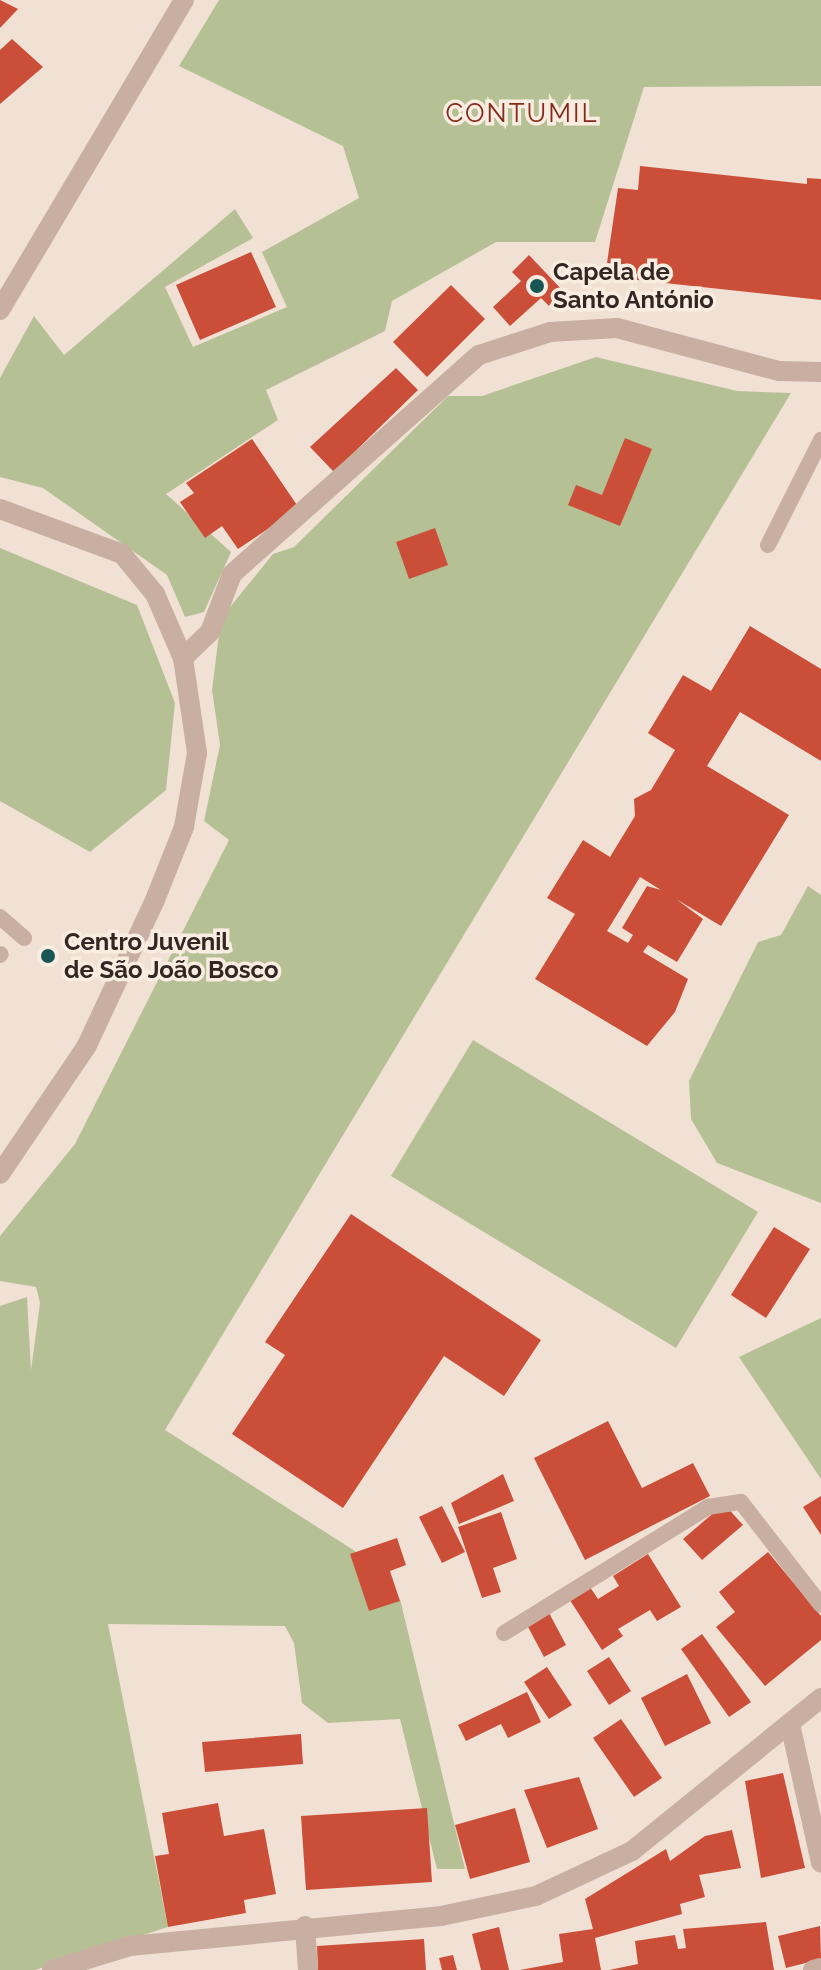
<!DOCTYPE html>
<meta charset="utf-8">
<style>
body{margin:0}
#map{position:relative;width:821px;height:1970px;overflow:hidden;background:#f1e1d5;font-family:Raleway,sans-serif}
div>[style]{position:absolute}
.green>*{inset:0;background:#b6c095}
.building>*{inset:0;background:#cb4e39}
.service>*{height:16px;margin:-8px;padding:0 8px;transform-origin:8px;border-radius:8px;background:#c9afa1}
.minor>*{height:20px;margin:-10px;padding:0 10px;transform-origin:10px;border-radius:10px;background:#c9afa1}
.tertiary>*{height:20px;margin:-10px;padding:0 10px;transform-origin:10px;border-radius:10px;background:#c9afa1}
.dots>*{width:22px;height:22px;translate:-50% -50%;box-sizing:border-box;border:4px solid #f9ece1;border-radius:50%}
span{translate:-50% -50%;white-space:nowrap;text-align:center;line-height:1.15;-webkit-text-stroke:7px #f9ece1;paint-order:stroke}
.poi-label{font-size:24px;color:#332724;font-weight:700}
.left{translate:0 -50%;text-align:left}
.neighbourhood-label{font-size:26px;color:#852a1a;letter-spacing:2px}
</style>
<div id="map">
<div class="green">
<div style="clip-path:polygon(219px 0,821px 0,821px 86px,644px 87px,595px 242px,496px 242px,392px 301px,385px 331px,266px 390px,278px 420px,166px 494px,231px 552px,204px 612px,185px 617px,167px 575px,43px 488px,0 477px,0 378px,34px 316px,64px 355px,235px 209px,253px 238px,165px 287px,193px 347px,287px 307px,262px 252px,359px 198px,343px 146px,179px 66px)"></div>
<div style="clip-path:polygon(596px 357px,737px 391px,791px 393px,165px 1430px,355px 1551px,370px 1610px,400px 1599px,465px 1869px,437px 1869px,400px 1719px,328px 1723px,302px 1703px,294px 1643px,285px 1626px,108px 1624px,168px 1927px,35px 1970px,0 1970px,0 1306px,27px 1297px,31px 1370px,40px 1303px,36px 1287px,0 1281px,0 1236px,75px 1144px,229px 840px,204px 821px,220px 745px,212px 690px,221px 618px,273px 554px,294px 547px,448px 396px,482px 396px)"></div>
<div style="clip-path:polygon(0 548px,137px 605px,175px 703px,166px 790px,90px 852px,0 801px)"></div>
<div style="clip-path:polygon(808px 886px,821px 895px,821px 1203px,717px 1163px,691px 1119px,689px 1081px,758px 942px,781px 935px)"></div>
<div style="clip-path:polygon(473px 1040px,758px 1212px,676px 1348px,391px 1176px)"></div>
<div style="clip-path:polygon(821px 1318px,821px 1479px,739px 1357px)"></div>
</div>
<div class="building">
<div style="clip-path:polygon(0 0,18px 9px,0 28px)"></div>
<div style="clip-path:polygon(12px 39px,43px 67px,0 104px,0 50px)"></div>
<div style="clip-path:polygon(640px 166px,807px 184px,807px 178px,821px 179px,821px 300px,628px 279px,630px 265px,607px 263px,618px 188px,638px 190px)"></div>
<div style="clip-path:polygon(251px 252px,276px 307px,200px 340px,176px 285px)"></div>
<div style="clip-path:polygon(529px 255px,564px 292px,549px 306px,541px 298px,510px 326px,493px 307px,521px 281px,512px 272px)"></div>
<div style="clip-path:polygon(451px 285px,485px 319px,427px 377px,393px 342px)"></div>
<div style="clip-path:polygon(396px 368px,418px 390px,334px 472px,310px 447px)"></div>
<div style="clip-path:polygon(625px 438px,652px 449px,620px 526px,568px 505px,576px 485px,602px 495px)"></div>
<div style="clip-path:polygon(252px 439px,299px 508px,238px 549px,222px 526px,205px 538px,180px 502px,194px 493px,186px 483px)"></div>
<div style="clip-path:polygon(435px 528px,448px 565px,409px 579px,396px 542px)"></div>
<div style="clip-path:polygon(evenodd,750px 626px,821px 669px,821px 761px,740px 712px,707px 766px,789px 815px,721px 926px,676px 899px,703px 919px,677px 962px,648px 945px,643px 952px,688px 979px,675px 1012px,647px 1046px,535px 979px,575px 914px,547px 898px,583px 840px,610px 857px,635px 816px,634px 799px,651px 790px,675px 750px,648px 733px,683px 675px,711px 691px,750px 626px,640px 877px,661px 890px,647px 886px,622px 928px,633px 935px,628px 943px,607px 931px,640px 877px)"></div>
<div style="clip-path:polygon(351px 1214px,541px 1340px,504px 1396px,444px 1356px,343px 1508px,232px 1434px,285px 1355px,265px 1342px)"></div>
<div style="clip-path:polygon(774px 1227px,810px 1249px,766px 1318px,731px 1295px)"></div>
<div style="clip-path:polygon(608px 1421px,642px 1488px,693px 1463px,710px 1496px,585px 1560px,534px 1458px)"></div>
<div style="clip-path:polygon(503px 1474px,514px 1501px,459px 1524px,451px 1503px)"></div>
<div style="clip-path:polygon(821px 1496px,821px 1535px,803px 1507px)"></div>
<div style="clip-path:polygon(724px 1504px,743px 1525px,702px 1560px,683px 1539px)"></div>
<div style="clip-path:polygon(442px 1506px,465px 1552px,442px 1563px,419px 1517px)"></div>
<div style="clip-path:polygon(501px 1512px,517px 1559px,493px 1568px,501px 1592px,482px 1598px,458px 1527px)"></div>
<div style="clip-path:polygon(397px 1538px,406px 1565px,390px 1571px,400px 1601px,369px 1611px,350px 1554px)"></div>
<div style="clip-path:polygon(768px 1552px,821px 1616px,821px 1640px,765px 1686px,716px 1627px,735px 1612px,719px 1592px)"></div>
<div style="clip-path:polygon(648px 1554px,681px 1607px,657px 1621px,650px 1610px,618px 1629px,623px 1636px,602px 1650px,566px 1594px,586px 1581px,598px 1599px,619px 1586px,613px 1576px)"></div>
<div style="clip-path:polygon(549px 1613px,566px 1645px,544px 1657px,527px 1625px)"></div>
<div style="clip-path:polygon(702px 1634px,751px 1702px,729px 1717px,681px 1649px)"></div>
<div style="clip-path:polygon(609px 1657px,631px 1691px,609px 1705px,587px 1671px)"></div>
<div style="clip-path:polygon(547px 1667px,572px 1705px,549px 1719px,524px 1682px)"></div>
<div style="clip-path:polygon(687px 1674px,711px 1723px,665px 1746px,641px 1698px)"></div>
<div style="clip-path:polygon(527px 1692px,541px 1722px,508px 1738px,501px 1724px,466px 1741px,458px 1725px)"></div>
<div style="clip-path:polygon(621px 1719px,662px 1778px,634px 1797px,593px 1738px)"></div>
<div style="clip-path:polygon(301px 1734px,303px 1764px,205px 1772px,202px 1742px)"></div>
<div style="clip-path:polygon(783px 1773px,805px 1868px,761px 1878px,745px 1781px)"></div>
<div style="clip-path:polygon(579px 1777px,598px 1829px,547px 1848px,524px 1790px)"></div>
<div style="clip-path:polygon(218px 1803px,224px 1836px,264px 1829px,276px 1894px,244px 1900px,246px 1913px,168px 1927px,155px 1856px,169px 1854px,162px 1813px)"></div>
<div style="clip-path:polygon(427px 1808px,432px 1882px,306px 1890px,301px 1816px)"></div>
<div style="clip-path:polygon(515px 1808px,530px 1862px,470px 1879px,455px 1825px)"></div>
<div style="clip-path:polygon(732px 1830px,741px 1868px,699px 1875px,705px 1897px,680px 1904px,682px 1914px,595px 1938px,601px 1970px,520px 1970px,563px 1962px,559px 1934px,593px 1929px,585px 1899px,666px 1849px,670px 1861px,705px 1836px)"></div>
<div style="clip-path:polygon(766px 1922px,774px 1970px,609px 1970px,638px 1964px,635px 1941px,675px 1935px,678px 1949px,686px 1948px,683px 1929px)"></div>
<div style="clip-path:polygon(820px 1926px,821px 1959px,786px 1968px,778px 1936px)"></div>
<div style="clip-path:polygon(499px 1927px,509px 1970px,481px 1970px,472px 1934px)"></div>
<div style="clip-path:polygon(424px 1939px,426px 1970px,318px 1970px,317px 1946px)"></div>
<div style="clip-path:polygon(453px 1955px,457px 1970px,442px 1970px,439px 1958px)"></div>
</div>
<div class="service">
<div style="left:768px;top:545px;width:118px;rotate:-63.2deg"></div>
<div style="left:0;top:917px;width:32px;rotate:41deg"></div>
<div style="left:0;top:955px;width:1px;rotate:-45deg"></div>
<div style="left:504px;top:1633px;width:240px;rotate:-31.7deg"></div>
<div style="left:708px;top:1507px;width:33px;rotate:-9deg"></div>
<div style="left:741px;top:1502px;width:130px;rotate:52.2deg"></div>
</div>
<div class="minor">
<div style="left:183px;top:658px;width:37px;rotate:-44deg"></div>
<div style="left:210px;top:632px;width:62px;rotate:-69.2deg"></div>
<div style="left:232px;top:574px;width:330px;rotate:-41.6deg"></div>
<div style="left:479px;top:355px;width:75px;rotate:-17.9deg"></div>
<div style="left:550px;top:332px;width:67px;rotate:-3.4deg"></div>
<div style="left:617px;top:328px;width:168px;rotate:14.9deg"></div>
<div style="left:779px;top:371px;width:42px;rotate:1.4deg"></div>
<div style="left:790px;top:1724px;width:142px;rotate:77.4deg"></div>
<div style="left:305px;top:1926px;width:44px;rotate:86.1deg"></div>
<div style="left:52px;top:1970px;width:82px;rotate:-17.1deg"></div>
<div style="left:130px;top:1946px;width:312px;rotate:-5.5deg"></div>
<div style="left:441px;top:1916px;width:97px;rotate:-11.9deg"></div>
<div style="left:536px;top:1896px;width:106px;rotate:-25.1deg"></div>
<div style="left:632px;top:1851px;width:243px;rotate:-39deg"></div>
<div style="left:813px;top:1970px;width:8px;rotate:-14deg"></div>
</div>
<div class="tertiary">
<div style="left:0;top:310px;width:360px;rotate:-59.3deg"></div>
<div style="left:0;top:509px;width:130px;rotate:20.2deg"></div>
<div style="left:122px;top:554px;width:52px;rotate:50.5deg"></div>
<div style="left:155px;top:594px;width:70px;rotate:66.4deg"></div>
<div style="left:183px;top:658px;width:96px;rotate:81.6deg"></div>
<div style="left:197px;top:753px;width:75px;rotate:100deg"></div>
<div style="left:184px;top:827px;width:79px;rotate:111.7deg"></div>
<div style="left:155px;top:900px;width:162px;rotate:115.1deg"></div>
<div style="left:86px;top:1047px;width:153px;rotate:124.1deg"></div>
</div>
<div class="dots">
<div style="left:537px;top:286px;background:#185654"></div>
<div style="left:48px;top:956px;background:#185654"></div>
</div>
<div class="poi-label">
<span class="left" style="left:553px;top:286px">Capela de<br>Santo António</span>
<span class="left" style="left:64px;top:956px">Centro Juvenil<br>de São João Bosco</span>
</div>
<div class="neighbourhood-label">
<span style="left:522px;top:114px">CONTUMIL</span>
</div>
</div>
